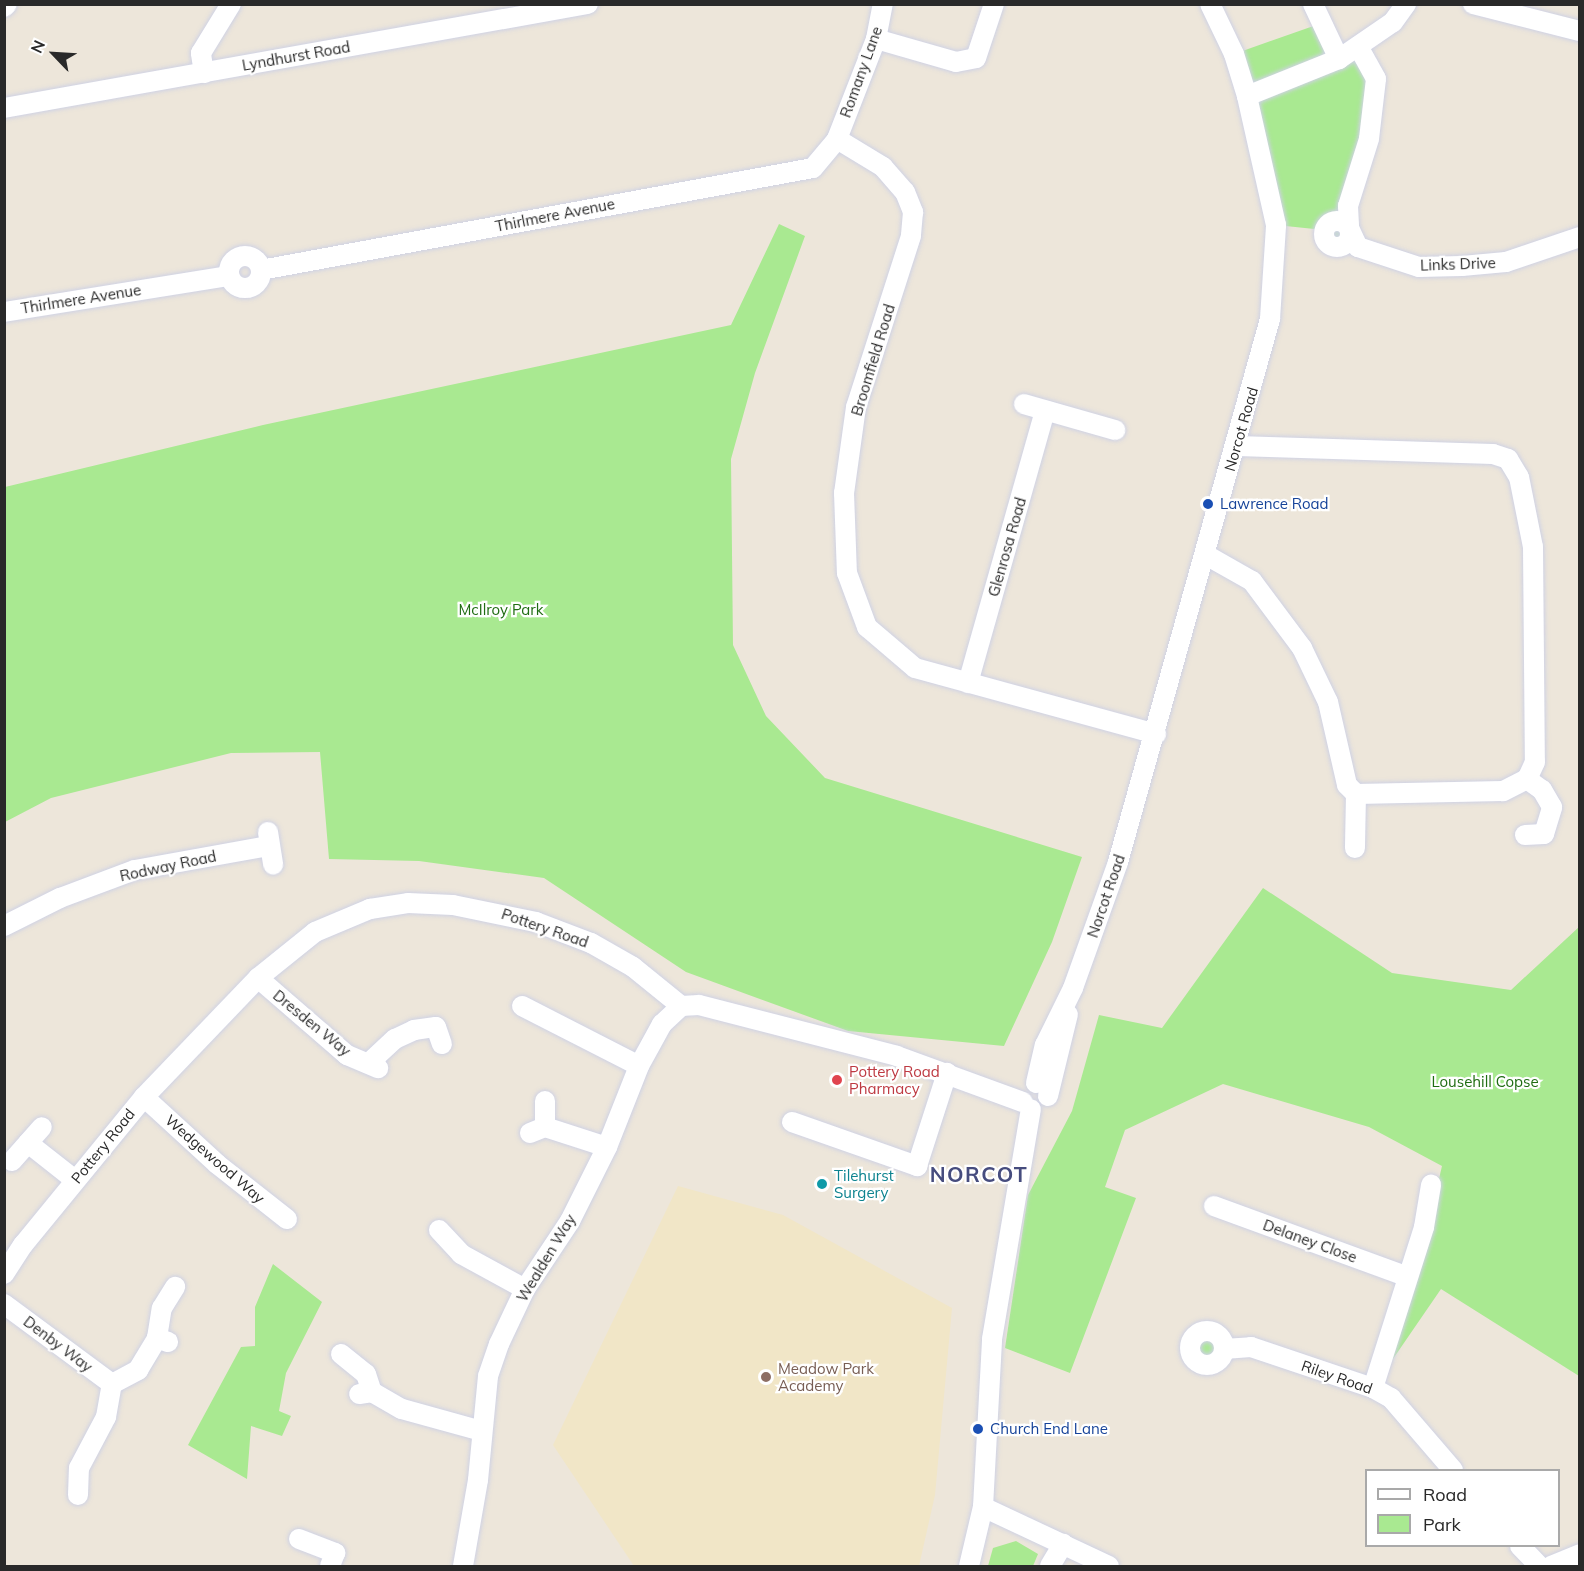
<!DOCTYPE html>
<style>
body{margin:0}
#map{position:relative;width:1584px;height:1571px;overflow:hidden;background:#ede6da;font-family:Mulish,sans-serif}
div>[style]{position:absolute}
.education>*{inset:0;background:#f1e6c7}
.green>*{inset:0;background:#a9e991}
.round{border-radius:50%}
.roads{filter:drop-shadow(0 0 2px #cfd2e4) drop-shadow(0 0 2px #cfd2e4)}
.minor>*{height:20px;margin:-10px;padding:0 10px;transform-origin:10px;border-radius:10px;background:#fff}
.minor>.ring{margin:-10px;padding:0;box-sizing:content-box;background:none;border:20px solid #fff;border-radius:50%}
.dots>*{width:16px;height:16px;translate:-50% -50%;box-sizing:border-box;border:3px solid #fff;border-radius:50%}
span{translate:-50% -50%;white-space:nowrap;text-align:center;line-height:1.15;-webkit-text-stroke:4.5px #fff;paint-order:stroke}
.street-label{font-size:15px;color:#292929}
.transit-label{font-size:15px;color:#164399}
.left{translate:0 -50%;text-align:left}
.park-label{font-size:15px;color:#206d13}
.health-label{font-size:15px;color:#be3a42}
.culture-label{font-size:15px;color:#0d838f}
.education-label{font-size:15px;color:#785e54}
.district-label{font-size:21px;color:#464c7e;font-weight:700;letter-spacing:1.5px}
.frame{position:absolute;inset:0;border:6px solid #292929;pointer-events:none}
.legend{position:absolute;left:1365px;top:1469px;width:195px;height:78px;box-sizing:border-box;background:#fff;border:2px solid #a9a9a9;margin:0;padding:8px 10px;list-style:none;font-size:18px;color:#292929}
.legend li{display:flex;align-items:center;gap:12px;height:30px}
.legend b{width:30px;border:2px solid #a9a9a9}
.north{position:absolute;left:24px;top:24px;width:60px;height:60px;-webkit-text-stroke:4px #fff;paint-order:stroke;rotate:295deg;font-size:16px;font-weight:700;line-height:24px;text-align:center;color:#292929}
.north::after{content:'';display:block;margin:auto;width:21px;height:27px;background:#292929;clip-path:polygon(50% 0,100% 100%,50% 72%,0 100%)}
</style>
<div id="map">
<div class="education">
<div style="clip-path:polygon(678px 1186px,783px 1215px,952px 1308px,935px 1495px,919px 1566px,634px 1566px,553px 1445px)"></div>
</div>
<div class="green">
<div style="clip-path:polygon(1322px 23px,1339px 59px,1359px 48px,1376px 79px,1349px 240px,1342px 246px,1331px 246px,1325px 240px,1324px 230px,1276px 225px,1234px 54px)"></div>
<div style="clip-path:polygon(779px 224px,805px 236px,755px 373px,731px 459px,733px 645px,766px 716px,825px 778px,1082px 857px,1052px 942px,1004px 1046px,848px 1031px,686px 972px,544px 878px,419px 861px,329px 859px,320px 752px,231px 753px,51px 798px,5px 822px,5px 487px,263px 425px,731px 325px)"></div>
<div style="clip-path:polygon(1263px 888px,1392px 973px,1511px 990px,1579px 927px,1579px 1376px,1441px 1289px,1373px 1388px,1427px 1230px,1442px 1166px,1369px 1127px,1223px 1084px,1125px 1130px,1105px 1187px,1136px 1198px,1070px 1373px,1005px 1348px,1028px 1195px,1072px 1111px,1099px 1015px,1162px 1028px)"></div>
<div style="clip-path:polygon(273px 1264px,322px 1302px,286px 1373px,279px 1411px,291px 1416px,282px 1436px,251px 1426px,247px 1479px,188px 1445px,241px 1347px,255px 1346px,255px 1307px)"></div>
<div class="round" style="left:1190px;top:1331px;width:34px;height:34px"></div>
<div style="clip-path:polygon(1016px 1541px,1038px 1554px,1033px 1566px,988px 1566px,993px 1548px)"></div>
</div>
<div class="roads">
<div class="minor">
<div style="left:1313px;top:4px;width:61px;rotate:64.7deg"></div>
<div style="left:1473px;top:4px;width:110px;rotate:14.2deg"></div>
<div style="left:4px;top:7px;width:4px;rotate:-45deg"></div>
<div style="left:876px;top:39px;width:83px;rotate:16deg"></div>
<div style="left:956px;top:62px;width:20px;rotate:-11deg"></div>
<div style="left:976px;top:58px;width:57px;rotate:-71.6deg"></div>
<div style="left:1359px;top:48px;width:35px;rotate:61deg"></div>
<div style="left:1376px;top:79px;width:60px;rotate:96.7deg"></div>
<div style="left:1369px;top:139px;width:70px;rotate:107.4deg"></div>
<div style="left:1348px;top:206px;width:22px;rotate:87deg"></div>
<div style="left:1349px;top:228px;width:21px;rotate:65deg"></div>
<div style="left:1358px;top:247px;width:64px;rotate:18.2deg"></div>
<div style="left:1419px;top:267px;width:43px;rotate:-1.3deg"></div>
<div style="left:1462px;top:266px;width:44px;rotate:-5.2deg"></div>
<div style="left:1506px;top:262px;width:78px;rotate:-18.7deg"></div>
<div style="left:204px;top:73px;width:20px;rotate:-99deg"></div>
<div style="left:201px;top:53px;width:57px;rotate:-58.5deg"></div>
<div style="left:1247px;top:96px;width:99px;rotate:-21.9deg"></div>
<div style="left:1339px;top:59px;width:65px;rotate:-34.4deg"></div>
<div style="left:1393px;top:22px;width:22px;rotate:-54deg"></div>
<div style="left:4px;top:108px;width:593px;rotate:-10.1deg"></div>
<div style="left:837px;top:139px;width:54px;rotate:31.3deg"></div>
<div style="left:883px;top:167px;width:33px;rotate:49deg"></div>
<div style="left:905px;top:192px;width:22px;rotate:68deg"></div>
<div style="left:913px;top:212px;width:24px;rotate:95deg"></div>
<div style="left:911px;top:236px;width:180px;rotate:107.8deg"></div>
<div style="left:856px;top:407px;width:87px;rotate:97.9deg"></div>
<div style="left:844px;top:493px;width:80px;rotate:87.9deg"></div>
<div style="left:847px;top:573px;width:58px;rotate:69.7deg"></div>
<div style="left:867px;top:627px;width:63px;rotate:40.5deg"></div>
<div style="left:915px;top:668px;width:250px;rotate:15.3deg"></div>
<div class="ring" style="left:1324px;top:221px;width:6px;height:6px"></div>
<div class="ring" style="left:229px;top:256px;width:12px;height:12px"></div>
<div style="left:261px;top:270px;width:561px;rotate:-10.47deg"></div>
<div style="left:813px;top:168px;width:38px;rotate:-50deg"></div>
<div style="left:837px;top:139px;width:107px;rotate:-68.7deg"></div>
<div style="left:876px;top:39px;width:36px;rotate:-79deg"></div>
<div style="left:4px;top:312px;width:228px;rotate:-9.1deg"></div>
<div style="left:1024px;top:404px;width:95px;rotate:15.9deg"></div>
<div style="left:1237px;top:446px;width:256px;rotate:1.8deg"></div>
<div style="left:1493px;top:454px;width:16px;rotate:18deg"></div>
<div style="left:1508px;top:459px;width:21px;rotate:59deg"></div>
<div style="left:1519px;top:477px;width:71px;rotate:78.7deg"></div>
<div style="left:1533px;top:547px;width:215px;rotate:89.5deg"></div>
<div style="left:1535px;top:762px;width:19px;rotate:115deg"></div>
<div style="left:1527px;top:779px;width:27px;rotate:153deg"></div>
<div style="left:1503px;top:791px;width:147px;rotate:178.8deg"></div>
<div style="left:1206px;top:555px;width:53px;rotate:29.5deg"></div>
<div style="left:1252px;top:581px;width:84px;rotate:53.3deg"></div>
<div style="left:1302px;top:648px;width:60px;rotate:64.3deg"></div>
<div style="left:1328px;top:702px;width:85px;rotate:77.1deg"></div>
<div style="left:1347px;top:785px;width:13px;rotate:45deg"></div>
<div style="left:1356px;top:794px;width:54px;rotate:91.1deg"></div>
<div style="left:968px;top:683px;width:283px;rotate:-74.2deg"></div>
<div style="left:268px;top:832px;width:33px;rotate:81deg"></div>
<div style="left:1525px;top:835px;width:19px;rotate:-3deg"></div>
<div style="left:1544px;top:834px;width:28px;rotate:-73deg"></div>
<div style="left:1552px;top:807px;width:20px;rotate:-120deg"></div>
<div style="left:1542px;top:790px;width:19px;rotate:-144deg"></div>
<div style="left:4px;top:926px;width:63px;rotate:-26.6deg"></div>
<div style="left:60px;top:898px;width:80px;rotate:-20.5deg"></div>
<div style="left:135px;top:870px;width:136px;rotate:-10.2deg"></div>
<div style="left:258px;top:978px;width:118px;rotate:40.9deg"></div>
<div style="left:347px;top:1055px;width:34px;rotate:23deg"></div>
<div style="left:522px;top:1006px;width:131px;rotate:27.1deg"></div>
<div style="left:370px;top:1062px;width:34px;rotate:-43deg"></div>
<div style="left:395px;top:1039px;width:21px;rotate:-25deg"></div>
<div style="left:414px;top:1030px;width:22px;rotate:-8deg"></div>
<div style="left:436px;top:1027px;width:18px;rotate:71deg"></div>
<div style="left:1036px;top:1083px;width:39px;rotate:-77deg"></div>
<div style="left:1045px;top:1045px;width:64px;rotate:-63.8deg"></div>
<div style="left:1073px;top:988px;width:134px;rotate:-70.3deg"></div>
<div style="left:1118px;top:862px;width:564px;rotate:-74.36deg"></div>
<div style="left:1270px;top:319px;width:94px;rotate:-86.3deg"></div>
<div style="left:1276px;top:225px;width:132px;rotate:-102.7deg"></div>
<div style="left:1247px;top:96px;width:44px;rotate:-107.2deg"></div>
<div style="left:1234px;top:54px;width:55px;rotate:-115.6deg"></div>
<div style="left:1048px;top:1096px;width:84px;rotate:-76.3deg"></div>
<div style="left:144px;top:1097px;width:99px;rotate:42.5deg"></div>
<div style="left:217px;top:1164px;width:89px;rotate:38.2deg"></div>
<div style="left:792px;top:1122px;width:133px;rotate:19.4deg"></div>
<div style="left:917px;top:1166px;width:98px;rotate:-72.1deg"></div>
<div style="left:545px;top:1127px;width:65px;rotate:17.9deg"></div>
<div style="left:530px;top:1133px;width:16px;rotate:-22deg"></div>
<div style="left:545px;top:1127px;width:26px;rotate:-90deg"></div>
<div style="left:28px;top:1143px;width:60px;rotate:38.2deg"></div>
<div style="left:12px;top:1161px;width:45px;rotate:-48.6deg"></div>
<div style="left:1214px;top:1206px;width:203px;rotate:20.1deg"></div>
<div style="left:439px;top:1230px;width:33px;rotate:47deg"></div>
<div style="left:461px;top:1254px;width:73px;rotate:28.7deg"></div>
<div style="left:4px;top:1274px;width:35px;rotate:-57deg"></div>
<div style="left:23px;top:1245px;width:191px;rotate:-50.7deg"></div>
<div style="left:144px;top:1097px;width:165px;rotate:-46.2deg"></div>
<div style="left:258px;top:978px;width:73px;rotate:-38.9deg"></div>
<div style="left:315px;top:932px;width:60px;rotate:-22.7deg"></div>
<div style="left:370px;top:909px;width:38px;rotate:-9deg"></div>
<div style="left:408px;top:903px;width:45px;rotate:2.5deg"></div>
<div style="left:453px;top:905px;width:85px;rotate:11.6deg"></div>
<div style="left:536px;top:922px;width:59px;rotate:20.9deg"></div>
<div style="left:591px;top:943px;width:48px;rotate:29.7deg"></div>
<div style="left:633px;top:967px;width:62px;rotate:39.1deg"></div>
<div style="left:681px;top:1006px;width:18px;rotate:-3deg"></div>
<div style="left:699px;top:1005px;width:204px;rotate:14.4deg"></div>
<div style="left:897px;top:1056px;width:134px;rotate:20.1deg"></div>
<div style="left:4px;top:1304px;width:134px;rotate:36.5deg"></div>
<div style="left:112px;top:1384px;width:30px;rotate:-28deg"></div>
<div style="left:138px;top:1370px;width:37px;rotate:-59deg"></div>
<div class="ring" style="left:1190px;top:1331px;width:14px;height:14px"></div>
<div style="left:168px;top:1342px;width:12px;rotate:-160deg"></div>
<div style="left:157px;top:1338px;width:30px;rotate:-81deg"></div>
<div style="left:162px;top:1308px;width:25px;rotate:-58deg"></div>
<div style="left:1224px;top:1349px;width:27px;rotate:-4deg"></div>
<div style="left:1251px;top:1347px;width:129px;rotate:18.6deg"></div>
<div style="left:1373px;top:1388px;width:21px;rotate:29deg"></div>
<div style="left:1391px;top:1398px;width:95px;rotate:49.3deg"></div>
<div style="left:341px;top:1354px;width:32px;rotate:39deg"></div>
<div style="left:366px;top:1374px;width:19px;rotate:72deg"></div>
<div style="left:372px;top:1392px;width:13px;rotate:171deg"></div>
<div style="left:1373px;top:1388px;width:169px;rotate:-72.4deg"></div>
<div style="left:1424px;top:1227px;width:43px;rotate:-80.5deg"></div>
<div style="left:372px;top:1392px;width:34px;rotate:30deg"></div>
<div style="left:402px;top:1409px;width:83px;rotate:15.4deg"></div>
<div style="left:78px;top:1495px;width:27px;rotate:-88deg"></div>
<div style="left:79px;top:1468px;width:58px;rotate:-62.1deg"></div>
<div style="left:106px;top:1417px;width:34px;rotate:-80deg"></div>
<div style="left:983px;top:1507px;width:139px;rotate:25.1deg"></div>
<div style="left:299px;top:1539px;width:39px;rotate:21deg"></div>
<div style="left:335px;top:1553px;width:14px;rotate:111deg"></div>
<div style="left:1520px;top:1546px;width:28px;rotate:46deg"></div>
<div style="left:463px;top:1566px;width:87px;rotate:-80.1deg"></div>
<div style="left:478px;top:1480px;width:104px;rotate:-84.5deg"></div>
<div style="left:488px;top:1376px;width:34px;rotate:-71deg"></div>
<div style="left:499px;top:1344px;width:61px;rotate:-64.7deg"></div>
<div style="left:525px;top:1289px;width:82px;rotate:-56.5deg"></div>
<div style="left:570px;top:1221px;width:83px;rotate:-63.4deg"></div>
<div style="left:607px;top:1147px;width:87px;rotate:-68.4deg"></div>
<div style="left:639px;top:1066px;width:48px;rotate:-61.3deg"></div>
<div style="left:662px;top:1024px;width:26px;rotate:-43deg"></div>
<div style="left:969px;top:1566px;width:61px;rotate:-76.7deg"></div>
<div style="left:983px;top:1507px;width:168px;rotate:-86.9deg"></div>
<div style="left:992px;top:1339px;width:233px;rotate:-80.4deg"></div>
<div style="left:1050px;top:1566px;width:26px;rotate:-59deg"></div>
<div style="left:1551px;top:1566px;width:31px;rotate:-22deg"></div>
</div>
</div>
<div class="dots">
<div style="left:1208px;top:504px;background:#1a4fb4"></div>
<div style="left:837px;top:1080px;background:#e0444e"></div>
<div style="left:822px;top:1184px;background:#0f9aa8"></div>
<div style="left:766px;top:1377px;background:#8d6e63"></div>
<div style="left:978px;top:1429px;background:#1a4fb4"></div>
</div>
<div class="street-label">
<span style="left:296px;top:56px;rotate:-10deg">Lyndhurst Road</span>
<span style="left:861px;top:72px;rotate:-70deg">Romany Lane</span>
<span style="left:555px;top:215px;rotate:-11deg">Thirlmere Avenue</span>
<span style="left:1458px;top:264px;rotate:-2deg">Links Drive</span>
<span style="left:81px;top:299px;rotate:-9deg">Thirlmere Avenue</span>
<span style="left:873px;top:360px;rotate:-73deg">Broomfield Road</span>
<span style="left:1241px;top:429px;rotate:-74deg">Norcot Road</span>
<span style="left:1007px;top:547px;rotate:-74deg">Glenrosa Road</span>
<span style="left:168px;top:866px;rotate:-12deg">Rodway Road</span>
<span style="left:1106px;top:896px;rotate:-71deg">Norcot Road</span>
<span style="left:545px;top:928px;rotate:19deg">Pottery Road</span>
<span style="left:312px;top:1023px;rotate:39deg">Dresden Way</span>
<span style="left:103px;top:1146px;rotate:-51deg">Pottery Road</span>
<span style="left:215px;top:1159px;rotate:41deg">Wedgewood Way</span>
<span style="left:1310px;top:1241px;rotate:20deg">Delaney Close</span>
<span style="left:546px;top:1258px;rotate:-59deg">Wealden Way</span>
<span style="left:58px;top:1344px;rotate:37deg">Denby Way</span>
<span style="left:1337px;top:1377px;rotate:19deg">Riley Road</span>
</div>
<div class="transit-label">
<span class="left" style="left:1220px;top:504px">Lawrence Road</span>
<span class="left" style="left:990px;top:1429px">Church End Lane</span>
</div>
<div class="park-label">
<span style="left:501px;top:610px">McIlroy Park</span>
<span style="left:1485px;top:1082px">Lousehill Copse</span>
</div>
<div class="health-label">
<span class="left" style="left:849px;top:1080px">Pottery Road<br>Pharmacy</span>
</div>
<div class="culture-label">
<span class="left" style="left:834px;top:1184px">Tilehurst<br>Surgery</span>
</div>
<div class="education-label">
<span class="left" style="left:778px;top:1377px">Meadow Park<br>Academy</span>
</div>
<div class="district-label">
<span style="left:979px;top:1174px">NORCOT</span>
</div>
<div class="frame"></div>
<ul class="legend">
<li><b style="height:8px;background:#fff"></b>Road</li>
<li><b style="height:16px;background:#a9e991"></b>Park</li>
</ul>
<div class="north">N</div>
</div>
